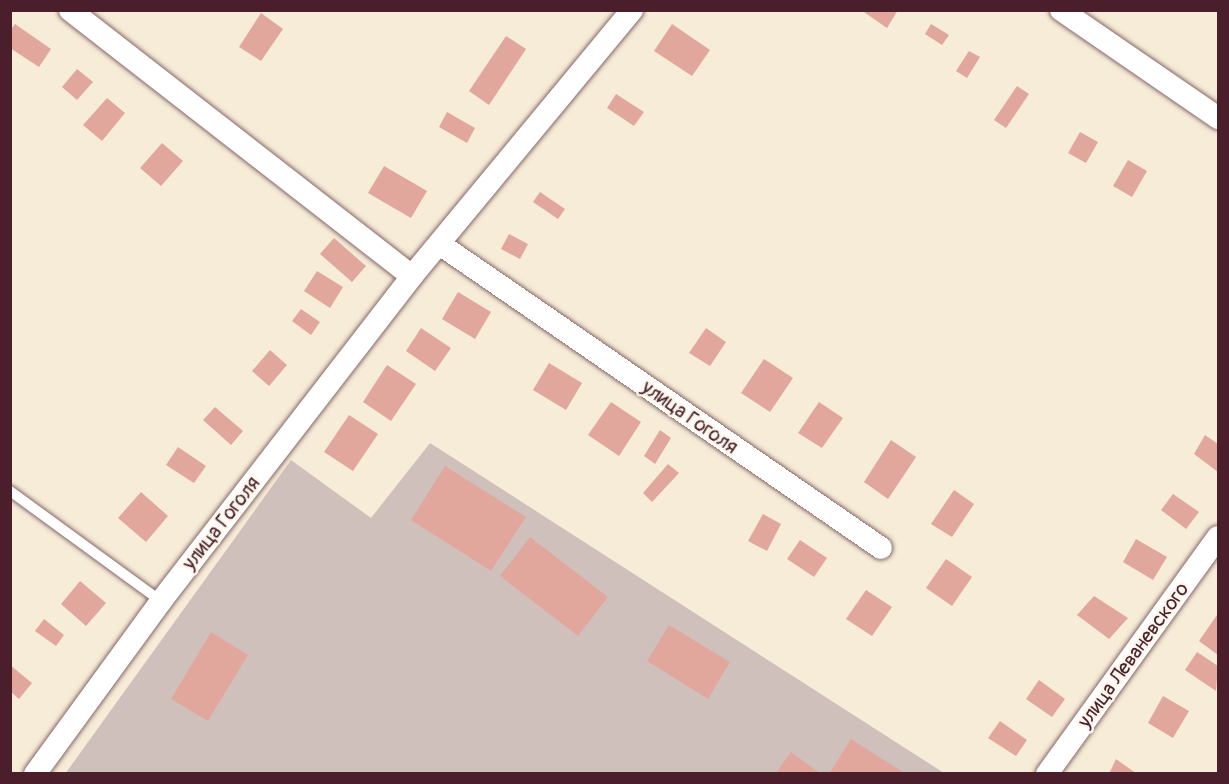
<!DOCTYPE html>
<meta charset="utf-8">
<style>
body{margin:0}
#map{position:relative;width:1229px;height:784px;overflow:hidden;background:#f6ecd7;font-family:Pangolin,sans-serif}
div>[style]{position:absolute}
.industrial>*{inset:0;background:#d0c0bc}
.building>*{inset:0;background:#e1a79d}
.roads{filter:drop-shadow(0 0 2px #866767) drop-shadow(0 0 2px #866767)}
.service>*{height:10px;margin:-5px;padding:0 5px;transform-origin:5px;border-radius:5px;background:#fff}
.minor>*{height:22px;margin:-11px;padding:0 11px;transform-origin:11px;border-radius:11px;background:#fff}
span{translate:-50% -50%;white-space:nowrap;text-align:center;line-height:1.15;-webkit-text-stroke:5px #fbf7ec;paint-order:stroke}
.street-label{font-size:20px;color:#4a1f2b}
.frame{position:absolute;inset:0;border:12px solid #4a1f2b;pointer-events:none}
</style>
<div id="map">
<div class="industrial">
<div style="clip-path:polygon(430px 443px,944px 773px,65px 774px,291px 460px,371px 518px)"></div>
</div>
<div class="building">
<div style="clip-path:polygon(861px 10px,898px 10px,887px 28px)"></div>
<div style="clip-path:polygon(261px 13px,283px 29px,261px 61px,239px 47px)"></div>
<div style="clip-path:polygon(15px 24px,51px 49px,39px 67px,10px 48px,10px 31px)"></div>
<div style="clip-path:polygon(672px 24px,710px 50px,692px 76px,654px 51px)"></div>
<div style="clip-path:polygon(931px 24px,949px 35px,942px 45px,925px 34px)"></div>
<div style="clip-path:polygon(506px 36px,526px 49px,489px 105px,469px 91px)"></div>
<div style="clip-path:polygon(969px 51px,980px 57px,967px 78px,956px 71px)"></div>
<div style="clip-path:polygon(77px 69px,93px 82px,77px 100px,62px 87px)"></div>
<div style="clip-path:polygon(1017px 86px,1029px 94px,1006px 128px,994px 120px)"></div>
<div style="clip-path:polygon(616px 94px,644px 112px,634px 126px,607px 108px)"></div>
<div style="clip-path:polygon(107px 98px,125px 113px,102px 141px,83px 125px)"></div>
<div style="clip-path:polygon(447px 112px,475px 128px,467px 143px,439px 127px)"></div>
<div style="clip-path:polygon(1080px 132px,1098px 142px,1086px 163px,1068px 153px)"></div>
<div style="clip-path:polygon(162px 143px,183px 161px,161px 186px,140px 168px)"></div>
<div style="clip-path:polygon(1128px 160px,1147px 171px,1132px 197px,1113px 186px)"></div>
<div style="clip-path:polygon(384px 166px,427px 191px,411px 218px,368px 193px)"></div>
<div style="clip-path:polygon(540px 192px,565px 209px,558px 219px,533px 202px)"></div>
<div style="clip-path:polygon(509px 234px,528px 244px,520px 259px,501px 249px)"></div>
<div style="clip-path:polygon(334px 238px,366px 266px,352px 282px,320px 254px)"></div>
<div style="clip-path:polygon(317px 271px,343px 287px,330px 308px,304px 291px)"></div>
<div style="clip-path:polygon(458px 292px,491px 312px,475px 339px,442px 319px)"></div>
<div style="clip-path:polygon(301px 309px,320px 322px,311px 335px,292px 321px)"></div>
<div style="clip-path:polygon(421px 328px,451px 348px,435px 371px,406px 351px)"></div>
<div style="clip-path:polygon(706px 328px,726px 342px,710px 366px,689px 353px)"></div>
<div style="clip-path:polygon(270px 350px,287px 365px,269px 386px,252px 371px)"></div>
<div style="clip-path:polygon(764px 359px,793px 378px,770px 412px,741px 393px)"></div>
<div style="clip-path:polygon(549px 363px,582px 383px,566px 410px,533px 390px)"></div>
<div style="clip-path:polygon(387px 365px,416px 384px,391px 421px,363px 402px)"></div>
<div style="clip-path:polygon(611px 402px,641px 422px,619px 456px,588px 435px)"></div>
<div style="clip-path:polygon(819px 402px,843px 418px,822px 448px,798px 433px)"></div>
<div style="clip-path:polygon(215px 407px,243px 431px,231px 445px,203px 420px)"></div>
<div style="clip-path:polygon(349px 415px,378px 434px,353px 471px,324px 452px)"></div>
<div style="clip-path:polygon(660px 430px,671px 438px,655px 464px,644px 456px)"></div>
<div style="clip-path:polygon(1205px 435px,1218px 444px,1218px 472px,1194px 454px)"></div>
<div style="clip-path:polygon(891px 440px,916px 457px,888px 499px,864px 482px)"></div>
<div style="clip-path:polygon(178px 447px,206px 466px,194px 483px,166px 465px)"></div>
<div style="clip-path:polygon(668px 464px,679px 473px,652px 502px,643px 493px)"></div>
<div style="clip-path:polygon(445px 466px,526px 517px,491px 571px,411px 520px)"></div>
<div style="clip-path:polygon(954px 490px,974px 504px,952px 537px,931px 524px)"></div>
<div style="clip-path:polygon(141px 492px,168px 516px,146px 542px,118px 518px)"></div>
<div style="clip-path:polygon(1173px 494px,1199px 512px,1186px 529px,1161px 510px)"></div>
<div style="clip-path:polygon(763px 514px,781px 524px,767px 551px,748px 541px)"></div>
<div style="clip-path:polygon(530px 537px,608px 597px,578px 636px,500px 576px)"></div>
<div style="clip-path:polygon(1136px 539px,1167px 557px,1153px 580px,1123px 562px)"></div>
<div style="clip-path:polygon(800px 540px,827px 558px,814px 577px,787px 559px)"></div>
<div style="clip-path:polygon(946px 559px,972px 577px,952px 606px,926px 588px)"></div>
<div style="clip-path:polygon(80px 581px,106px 603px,86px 626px,61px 604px)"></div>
<div style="clip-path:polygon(866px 590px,892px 607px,872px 636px,846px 619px)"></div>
<div style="clip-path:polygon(1094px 596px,1128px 618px,1109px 639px,1077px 615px)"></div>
<div style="clip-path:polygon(1217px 615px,1218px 616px,1218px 655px,1199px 641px)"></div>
<div style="clip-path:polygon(44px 619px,64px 635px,56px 646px,35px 631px)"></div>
<div style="clip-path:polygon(669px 625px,730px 662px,708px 699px,647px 661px)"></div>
<div style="clip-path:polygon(211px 632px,248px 655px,208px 721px,171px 699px)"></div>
<div style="clip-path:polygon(1197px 652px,1218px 666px,1216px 691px,1185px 670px)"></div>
<div style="clip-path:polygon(10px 665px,32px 683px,19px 699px,10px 691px)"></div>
<div style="clip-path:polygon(1039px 680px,1065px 699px,1052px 717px,1026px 699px)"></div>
<div style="clip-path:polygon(1163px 696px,1189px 711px,1173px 738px,1148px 723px)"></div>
<div style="clip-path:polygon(1000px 721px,1027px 740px,1016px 756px,988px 738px)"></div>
<div style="clip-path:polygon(851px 739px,906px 774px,829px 774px)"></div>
<div style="clip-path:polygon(791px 752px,821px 774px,775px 774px)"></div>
<div style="clip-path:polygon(1116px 759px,1137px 774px,1109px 774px)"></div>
</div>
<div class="roads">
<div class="service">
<div style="left:10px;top:491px;width:187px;rotate:36.1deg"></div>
</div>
<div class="minor">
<div style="left:70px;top:10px;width:433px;rotate:37.9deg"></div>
<div style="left:1061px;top:10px;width:191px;rotate:34.5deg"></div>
<div style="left:441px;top:245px;width:534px;rotate:34.55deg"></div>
<div style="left:35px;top:774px;width:214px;rotate:-53.9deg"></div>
<div style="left:161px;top:601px;width:411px;rotate:-52.3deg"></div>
<div style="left:412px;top:276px;width:345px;rotate:-50.4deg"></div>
<div style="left:1047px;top:774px;width:292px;rotate:-54.2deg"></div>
</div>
</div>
<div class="street-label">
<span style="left:690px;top:417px;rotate:35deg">улица Гоголя</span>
<span style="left:221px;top:523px;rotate:-52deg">улица Гоголя</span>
<span style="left:1133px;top:655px;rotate:-54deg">улица Леваневского</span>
</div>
<div class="frame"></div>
</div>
